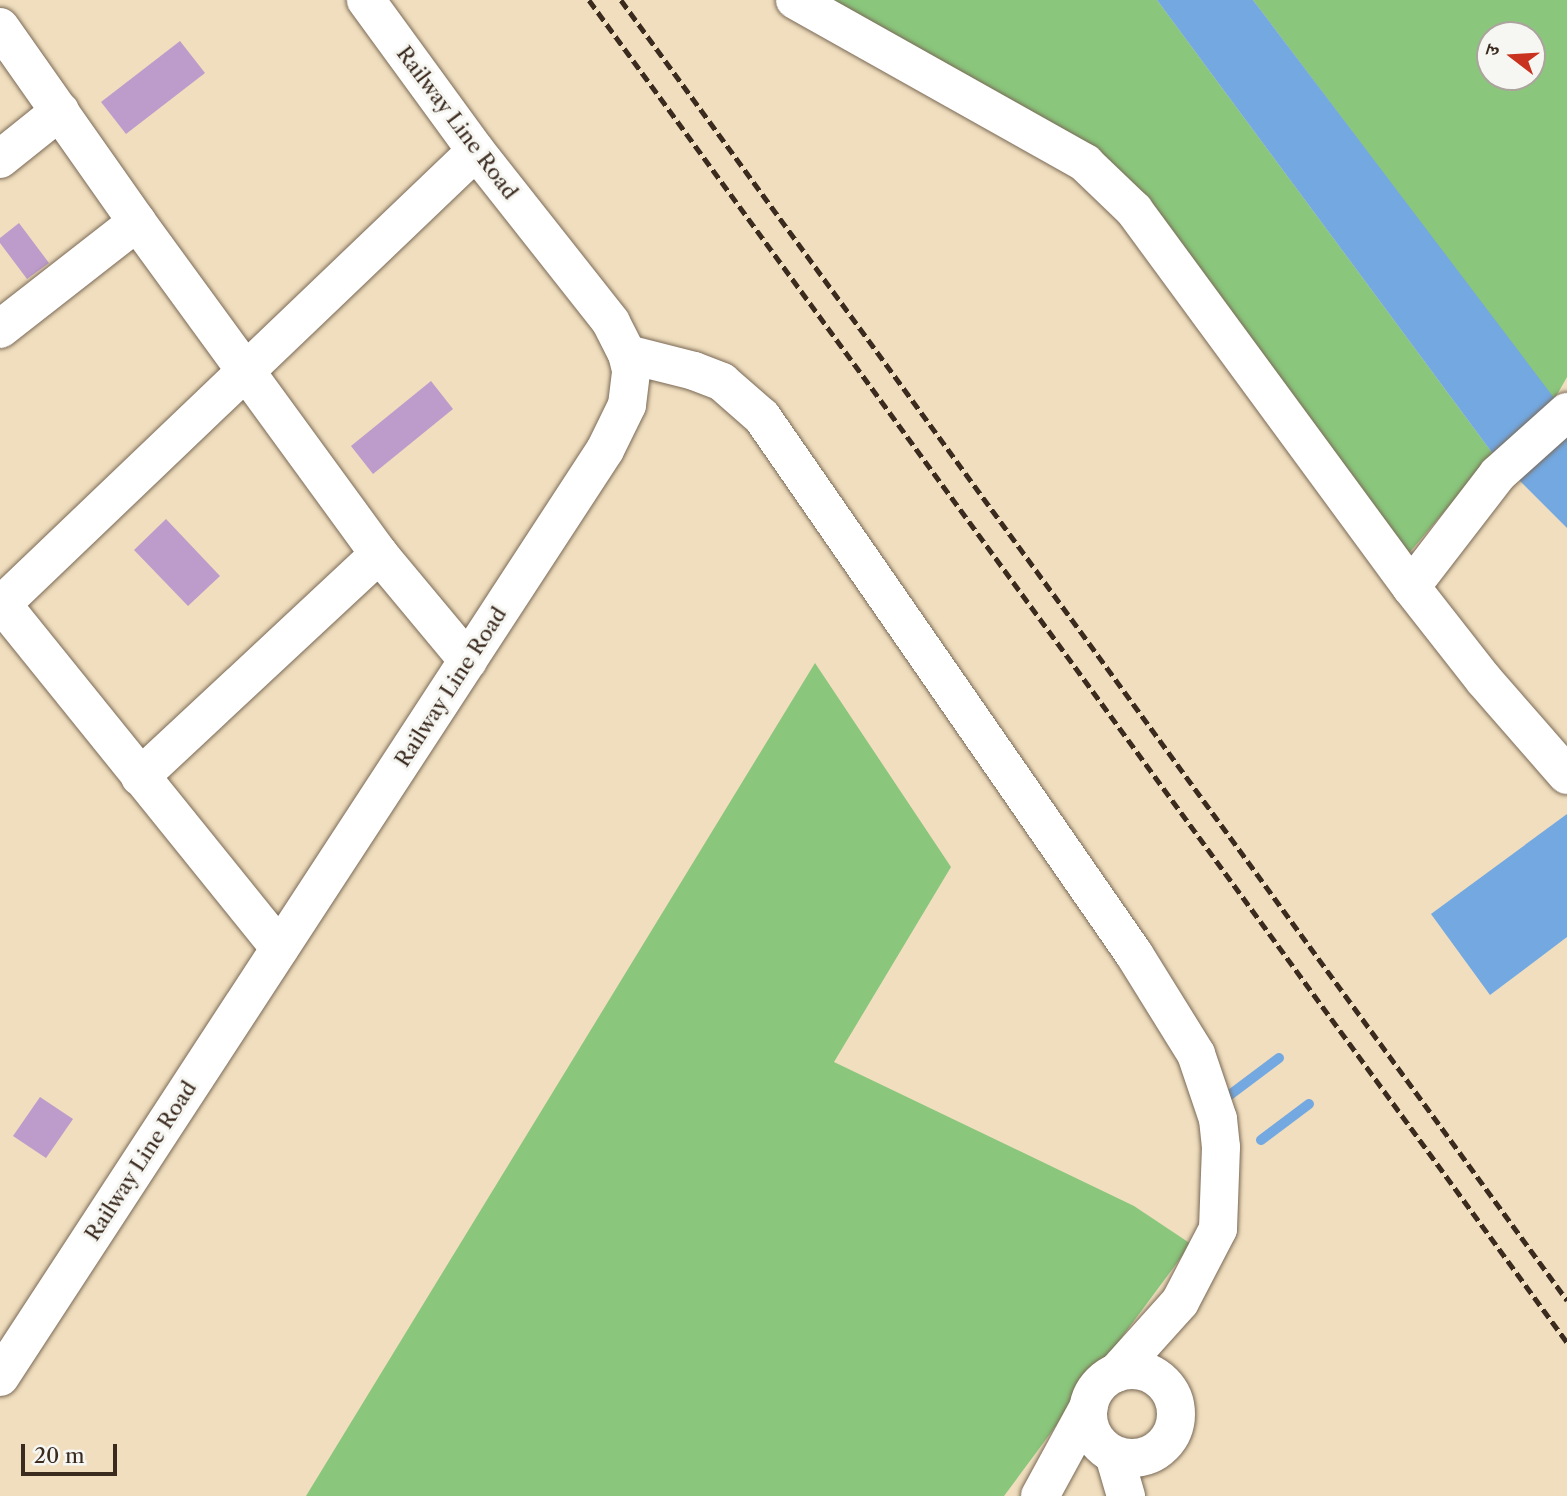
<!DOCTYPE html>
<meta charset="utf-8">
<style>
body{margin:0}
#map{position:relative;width:1567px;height:1496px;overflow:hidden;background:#f0debe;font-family:"Libre Caslon Text","Noto Serif Devanagari",serif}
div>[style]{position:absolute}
.green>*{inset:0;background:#8ac67c}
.water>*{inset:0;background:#73a8e1}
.stream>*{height:10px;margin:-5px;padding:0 5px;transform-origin:5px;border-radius:5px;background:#73a8e1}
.building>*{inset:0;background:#bd9ccc}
.roads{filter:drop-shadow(0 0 2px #7a6956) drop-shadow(0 0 2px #7a6956)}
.minor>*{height:38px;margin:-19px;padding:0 19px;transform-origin:19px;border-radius:19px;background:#fff}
.minor>.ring{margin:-19px;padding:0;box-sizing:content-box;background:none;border:38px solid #fff;border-radius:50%}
.rail>*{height:5px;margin-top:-2.5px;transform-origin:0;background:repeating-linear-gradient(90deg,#3b2a1e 0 10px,transparent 0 15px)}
span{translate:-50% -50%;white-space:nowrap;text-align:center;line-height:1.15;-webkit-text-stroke:6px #f6f6f2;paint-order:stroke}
.street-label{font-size:21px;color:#3b2a1e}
.north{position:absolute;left:1476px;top:21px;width:70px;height:70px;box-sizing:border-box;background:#f6f6f2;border:2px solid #aba49d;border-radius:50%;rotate:287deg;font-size:19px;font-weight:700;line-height:28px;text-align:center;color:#3b2a1e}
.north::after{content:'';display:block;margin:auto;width:24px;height:32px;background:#c8321e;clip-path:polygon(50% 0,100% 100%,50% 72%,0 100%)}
.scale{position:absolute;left:21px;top:1444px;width:96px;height:32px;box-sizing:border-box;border:4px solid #3b2a1e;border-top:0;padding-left:9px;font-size:21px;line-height:24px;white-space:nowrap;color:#3b2a1e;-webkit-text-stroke:5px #f6f6f2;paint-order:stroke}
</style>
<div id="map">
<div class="green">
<div style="clip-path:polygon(825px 0,1157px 0,1493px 454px,1404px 559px,1165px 223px)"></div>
<div style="clip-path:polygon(evenodd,1253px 0,1567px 0,1567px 377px,1554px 400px,1253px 0,1490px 35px,1532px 35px,1532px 77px,1490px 77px,1490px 35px)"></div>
<div style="clip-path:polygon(815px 663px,951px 867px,834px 1062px,1134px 1206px,1191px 1244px,1004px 1496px,306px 1496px)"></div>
</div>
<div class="water">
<div style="clip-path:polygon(1157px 0,1253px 0,1567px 415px,1567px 528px,1493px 454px)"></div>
<div style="clip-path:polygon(1567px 814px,1567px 937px,1490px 995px,1431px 914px)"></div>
</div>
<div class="stream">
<div style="left:1227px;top:1097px;width:65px;rotate:-36.9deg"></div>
<div style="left:1261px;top:1140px;width:60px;rotate:-36.9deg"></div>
</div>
<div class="building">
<div style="clip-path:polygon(180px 41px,205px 73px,126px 134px,101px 102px)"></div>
<div style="clip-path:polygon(19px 223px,49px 263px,27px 279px,0 243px,0 238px)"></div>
<div style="clip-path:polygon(431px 381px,453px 409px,373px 474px,351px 446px)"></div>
<div style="clip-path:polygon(166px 519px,220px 576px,188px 606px,134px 550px)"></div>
<div style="clip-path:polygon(40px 1097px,73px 1119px,46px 1158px,13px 1136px)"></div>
</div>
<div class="roads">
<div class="minor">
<div style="left:795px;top:0;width:333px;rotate:29.3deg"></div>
<div style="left:1085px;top:163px;width:68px;rotate:43.8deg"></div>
<div style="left:1134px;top:210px;width:468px;rotate:53.7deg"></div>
<div style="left:1411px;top:587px;width:118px;rotate:51.9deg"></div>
<div style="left:1484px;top:680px;width:126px;rotate:48.9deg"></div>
<div style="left:0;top:27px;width:238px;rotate:54.9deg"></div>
<div style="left:137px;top:222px;width:411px;rotate:53.9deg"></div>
<div style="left:379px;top:554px;width:139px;rotate:50.2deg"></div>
<div style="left:0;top:159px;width:77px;rotate:-38.7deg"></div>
<div style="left:0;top:329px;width:174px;rotate:-38deg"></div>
<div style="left:627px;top:354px;width:69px;rotate:14.2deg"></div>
<div style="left:694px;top:371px;width:30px;rotate:21deg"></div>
<div style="left:722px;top:382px;width:53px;rotate:41.2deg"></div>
<div style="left:762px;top:417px;width:653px;rotate:55.29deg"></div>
<div style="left:1134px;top:954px;width:118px;rotate:58.2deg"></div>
<div style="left:1196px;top:1054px;width:69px;rotate:71.3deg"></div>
<div style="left:1218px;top:1119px;width:28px;rotate:84deg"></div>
<div style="left:1221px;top:1147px;width:82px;rotate:92.1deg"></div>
<div style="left:1218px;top:1229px;width:82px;rotate:117.5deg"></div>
<div style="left:1180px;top:1302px;width:96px;rotate:132deg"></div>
<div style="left:1411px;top:587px;width:143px;rotate:-52.4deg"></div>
<div style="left:1498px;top:474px;width:93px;rotate:-41.9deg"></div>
<div style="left:2px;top:604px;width:442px;rotate:51.1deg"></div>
<div style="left:0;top:606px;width:658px;rotate:-43.71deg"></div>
<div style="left:140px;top:777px;width:327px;rotate:-43deg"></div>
<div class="ring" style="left:1088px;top:1370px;width:50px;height:50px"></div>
<div style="left:0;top:1377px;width:1107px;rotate:-56.87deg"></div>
<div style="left:605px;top:450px;width:50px;rotate:-63.9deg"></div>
<div style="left:627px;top:405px;width:35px;rotate:-83deg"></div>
<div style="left:631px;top:370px;width:16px;rotate:-104deg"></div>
<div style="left:627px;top:354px;width:36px;rotate:-117deg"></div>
<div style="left:611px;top:322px;width:218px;rotate:-128.3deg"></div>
<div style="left:476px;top:151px;width:187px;rotate:-126.1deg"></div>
<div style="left:1114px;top:1455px;width:43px;rotate:73.7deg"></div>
<div style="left:1040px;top:1496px;width:102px;rotate:-61.4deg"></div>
</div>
</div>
<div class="rail">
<div style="left:589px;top:0;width:1661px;rotate:53.92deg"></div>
<div style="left:621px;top:0;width:1608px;rotate:53.96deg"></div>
</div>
<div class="street-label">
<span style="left:457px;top:123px;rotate:53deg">Railway Line Road</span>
<span style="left:451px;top:687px;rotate:-57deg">Railway Line Road</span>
<span style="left:141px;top:1161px;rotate:-57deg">Railway Line Road</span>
</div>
<div class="north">उ</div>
<div class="scale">20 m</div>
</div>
